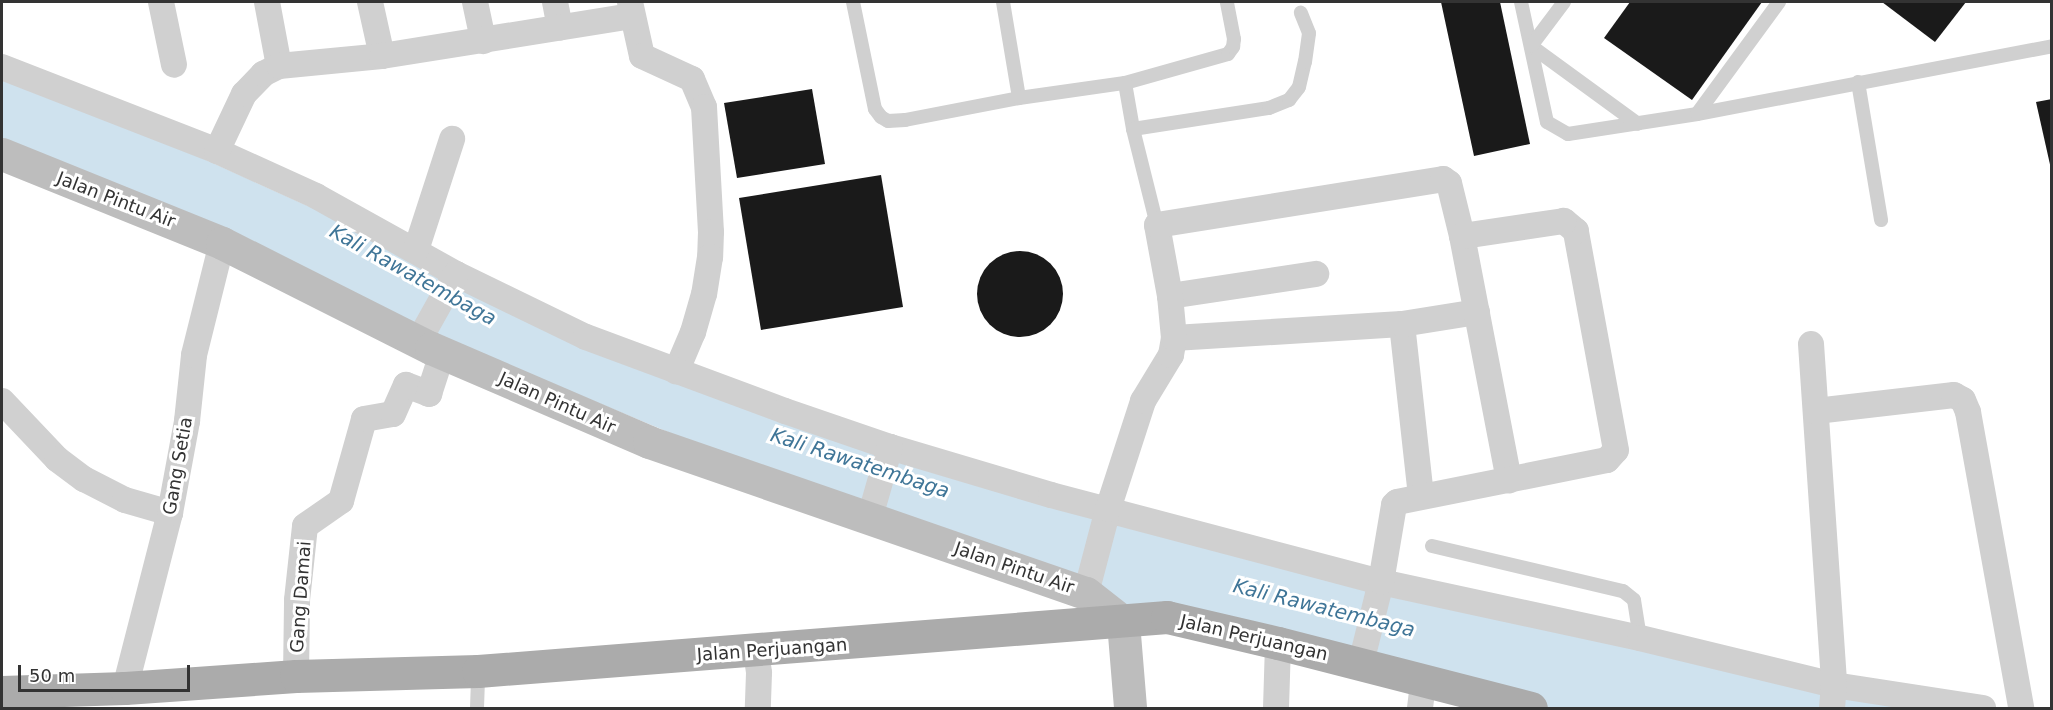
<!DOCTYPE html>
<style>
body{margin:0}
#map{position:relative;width:2053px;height:710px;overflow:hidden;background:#fff;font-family:"DejaVu Sans",sans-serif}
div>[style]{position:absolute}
.water>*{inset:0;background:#cfe2ee}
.building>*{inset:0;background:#1a1a1a}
.round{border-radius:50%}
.lane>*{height:14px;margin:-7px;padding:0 7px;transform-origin:7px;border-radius:7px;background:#d0d0d0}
.street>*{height:26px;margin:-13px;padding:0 13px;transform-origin:13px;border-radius:13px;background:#d0d0d0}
.secondary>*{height:33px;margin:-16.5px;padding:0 16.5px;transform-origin:16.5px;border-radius:16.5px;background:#bdbdbd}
.primary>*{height:33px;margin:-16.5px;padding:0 16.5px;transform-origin:16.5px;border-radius:16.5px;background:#ababab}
span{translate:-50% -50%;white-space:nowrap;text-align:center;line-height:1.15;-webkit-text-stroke:6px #fff;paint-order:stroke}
.street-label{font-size:18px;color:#333}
.water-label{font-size:20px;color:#3f7597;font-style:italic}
.frame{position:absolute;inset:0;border:3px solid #333;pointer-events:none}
.scale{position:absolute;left:18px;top:665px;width:172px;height:27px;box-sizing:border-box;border:3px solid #333;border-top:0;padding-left:8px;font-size:18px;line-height:21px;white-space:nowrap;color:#333;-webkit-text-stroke:4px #fff;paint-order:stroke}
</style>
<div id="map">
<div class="water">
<div style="clip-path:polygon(2px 68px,676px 372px,1051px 495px,1983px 708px,1531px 708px,1123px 622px,2px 154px)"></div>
</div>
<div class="building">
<div style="clip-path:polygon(1441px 2px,1500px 2px,1530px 144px,1474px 156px)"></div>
<div style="clip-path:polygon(1630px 2px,1762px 2px,1692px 100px,1604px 38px)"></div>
<div style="clip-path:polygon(1882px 2px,1966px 2px,1935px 42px)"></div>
<div style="clip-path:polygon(812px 89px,825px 164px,737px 178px,724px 103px)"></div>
<div style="clip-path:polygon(2052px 99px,2052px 169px,2051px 169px,2036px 102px)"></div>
<div style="clip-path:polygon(881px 175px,903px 307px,761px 330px,739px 198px)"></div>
<div class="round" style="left:977px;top:251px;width:86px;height:86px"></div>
</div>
<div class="lane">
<div style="left:853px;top:2px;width:109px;rotate:78.4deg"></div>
<div style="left:875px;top:109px;width:10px;rotate:53deg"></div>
<div style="left:881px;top:117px;width:8px;rotate:30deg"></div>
<div style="left:888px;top:121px;width:17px;rotate:-3deg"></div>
<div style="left:905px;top:120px;width:116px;rotate:-10.9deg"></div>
<div style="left:1003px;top:2px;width:97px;rotate:80.5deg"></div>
<div style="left:1019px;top:98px;width:107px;rotate:-8.1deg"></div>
<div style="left:1125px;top:83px;width:107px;rotate:-15.7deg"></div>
<div style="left:1228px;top:54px;width:9px;rotate:-54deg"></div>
<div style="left:1233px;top:47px;width:8px;rotate:-83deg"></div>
<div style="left:1234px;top:39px;width:38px;rotate:-101deg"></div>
<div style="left:1521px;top:2px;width:123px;rotate:77.8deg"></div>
<div style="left:1547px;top:122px;width:24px;rotate:30deg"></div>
<div style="left:1568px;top:134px;width:131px;rotate:-8.8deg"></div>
<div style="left:1697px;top:114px;width:361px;rotate:-10.8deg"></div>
<div style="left:1531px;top:46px;width:132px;rotate:36.1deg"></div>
<div style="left:1531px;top:46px;width:55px;rotate:-53.1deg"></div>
<div style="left:1858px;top:82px;width:140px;rotate:80.5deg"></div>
<div style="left:1125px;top:83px;width:47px;rotate:80.1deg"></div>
<div style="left:1133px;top:129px;width:99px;rotate:76deg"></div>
<div style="left:1697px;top:114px;width:139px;rotate:-53.8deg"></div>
<div style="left:1133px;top:129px;width:138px;rotate:-8.8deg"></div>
<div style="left:1269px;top:108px;width:22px;rotate:-22deg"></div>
<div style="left:1289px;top:100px;width:16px;rotate:-52deg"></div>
<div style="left:1299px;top:87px;width:26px;rotate:-77deg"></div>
<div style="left:1305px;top:62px;width:29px;rotate:-82deg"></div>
<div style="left:1309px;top:33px;width:22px;rotate:-112deg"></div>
<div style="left:1432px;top:546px;width:196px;rotate:13.3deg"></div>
<div style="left:1623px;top:591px;width:14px;rotate:39deg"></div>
<div style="left:1634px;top:600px;width:38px;rotate:81deg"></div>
<div style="left:477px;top:708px;width:36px;rotate:-88deg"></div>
</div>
<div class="street">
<div style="left:161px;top:2px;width:64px;rotate:78.3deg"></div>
<div style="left:267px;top:2px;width:65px;rotate:79.4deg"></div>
<div style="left:370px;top:2px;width:55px;rotate:77.5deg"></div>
<div style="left:475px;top:2px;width:40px;rotate:78deg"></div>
<div style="left:555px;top:2px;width:26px;rotate:79deg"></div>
<div style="left:630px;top:2px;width:55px;rotate:77.5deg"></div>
<div style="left:642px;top:56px;width:55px;rotate:24.7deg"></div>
<div style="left:692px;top:79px;width:30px;rotate:67deg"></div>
<div style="left:704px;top:107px;width:125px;rotate:86.8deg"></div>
<div style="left:711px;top:232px;width:25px;rotate:92deg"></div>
<div style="left:710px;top:257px;width:37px;rotate:99deg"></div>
<div style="left:704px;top:294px;width:40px;rotate:106deg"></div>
<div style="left:693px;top:332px;width:43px;rotate:113deg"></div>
<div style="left:2px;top:67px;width:231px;rotate:21.3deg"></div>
<div style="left:217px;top:151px;width:109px;rotate:24.4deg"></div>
<div style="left:316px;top:196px;width:160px;rotate:29.1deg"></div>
<div style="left:456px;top:274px;width:144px;rotate:25.9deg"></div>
<div style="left:586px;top:337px;width:212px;rotate:20.4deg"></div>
<div style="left:785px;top:411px;width:111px;rotate:18.9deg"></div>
<div style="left:890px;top:447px;width:168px;rotate:16.6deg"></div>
<div style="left:1051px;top:495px;width:341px;rotate:14.8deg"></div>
<div style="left:1381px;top:582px;width:265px;rotate:12.2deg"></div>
<div style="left:1640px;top:638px;width:200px;rotate:13.6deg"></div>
<div style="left:1834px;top:685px;width:151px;rotate:8.8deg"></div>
<div style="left:217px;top:151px;width:63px;rotate:-64.7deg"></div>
<div style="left:244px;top:94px;width:28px;rotate:-46deg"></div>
<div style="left:263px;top:74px;width:18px;rotate:-27deg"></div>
<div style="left:279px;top:66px;width:103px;rotate:-5.5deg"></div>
<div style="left:382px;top:56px;width:252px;rotate:-9.1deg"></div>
<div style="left:416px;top:250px;width:117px;rotate:-72deg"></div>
<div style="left:1170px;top:296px;width:148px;rotate:-8.6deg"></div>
<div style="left:1402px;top:324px;width:173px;rotate:83.7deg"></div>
<div style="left:1174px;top:338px;width:228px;rotate:-3.5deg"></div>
<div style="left:1402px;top:324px;width:76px;rotate:-9.1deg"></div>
<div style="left:418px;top:342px;width:78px;rotate:-60.8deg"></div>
<div style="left:1811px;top:344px;width:342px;rotate:86.1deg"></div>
<div style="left:1834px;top:685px;width:23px;rotate:95deg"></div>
<div style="left:2px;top:401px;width:80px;rotate:46.5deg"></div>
<div style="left:57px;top:459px;width:34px;rotate:37deg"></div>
<div style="left:84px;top:479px;width:46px;rotate:27.1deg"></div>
<div style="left:125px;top:500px;width:47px;rotate:16.1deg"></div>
<div style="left:1816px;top:411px;width:139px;rotate:-6.6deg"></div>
<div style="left:1954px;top:395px;width:10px;rotate:29deg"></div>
<div style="left:1963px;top:400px;width:13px;rotate:67deg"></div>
<div style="left:1968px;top:412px;width:301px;rotate:79.8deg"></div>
<div style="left:870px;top:517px;width:73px;rotate:-74.1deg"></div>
<div style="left:1086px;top:593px;width:87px;rotate:-75.3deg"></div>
<div style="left:1108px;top:509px;width:114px;rotate:-72deg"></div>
<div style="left:1143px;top:401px;width:54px;rotate:-58.7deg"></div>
<div style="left:1171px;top:355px;width:17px;rotate:-80deg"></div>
<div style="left:1174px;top:338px;width:42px;rotate:-95.4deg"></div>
<div style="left:1170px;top:296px;width:72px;rotate:-100.4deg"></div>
<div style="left:1157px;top:225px;width:290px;rotate:-9.1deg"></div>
<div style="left:1443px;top:179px;width:7px;rotate:34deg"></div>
<div style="left:1449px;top:183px;width:55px;rotate:76.2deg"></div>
<div style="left:1462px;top:236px;width:249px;rotate:79.1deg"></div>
<div style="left:756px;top:651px;width:22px;rotate:82deg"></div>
<div style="left:759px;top:673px;width:35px;rotate:92deg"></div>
<div style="left:1361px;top:663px;width:83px;rotate:-76.1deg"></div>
<div style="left:1381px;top:582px;width:78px;rotate:-80.4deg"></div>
<div style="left:1394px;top:505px;width:4px;rotate:-45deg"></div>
<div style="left:1397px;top:502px;width:214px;rotate:-11.3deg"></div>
<div style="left:1607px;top:460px;width:13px;rotate:-48deg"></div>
<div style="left:1616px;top:450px;width:223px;rotate:-100.4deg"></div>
<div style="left:1576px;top:231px;width:16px;rotate:-140deg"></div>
<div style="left:1564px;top:221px;width:103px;rotate:171.6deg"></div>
<div style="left:296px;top:676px;width:76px;rotate:-89.2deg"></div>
<div style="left:297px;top:600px;width:74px;rotate:-83.8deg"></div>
<div style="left:305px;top:526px;width:44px;rotate:-34.8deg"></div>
<div style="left:341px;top:501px;width:85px;rotate:-74.3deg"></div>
<div style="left:364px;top:419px;width:29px;rotate:-10deg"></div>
<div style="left:393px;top:414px;width:32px;rotate:-66deg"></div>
<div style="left:406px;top:385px;width:25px;rotate:21deg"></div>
<div style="left:429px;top:394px;width:45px;rotate:-72deg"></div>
<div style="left:125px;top:688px;width:181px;rotate:-75.6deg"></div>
<div style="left:170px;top:513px;width:94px;rotate:-79.5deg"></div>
<div style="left:187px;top:421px;width:66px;rotate:-83.9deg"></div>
<div style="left:194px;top:355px;width:115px;rotate:-76deg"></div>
<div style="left:1276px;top:708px;width:65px;rotate:-88.2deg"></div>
<div style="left:1420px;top:708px;width:26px;rotate:-83deg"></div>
</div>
<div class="secondary">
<div style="left:2px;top:154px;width:237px;rotate:22deg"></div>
<div style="left:222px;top:243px;width:234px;rotate:26.7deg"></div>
<div style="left:431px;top:348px;width:237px;rotate:23.3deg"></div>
<div style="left:649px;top:442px;width:462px;rotate:19.1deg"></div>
<div style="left:1086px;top:593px;width:47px;rotate:38.1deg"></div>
<div style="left:1123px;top:622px;width:86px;rotate:85.3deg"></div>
</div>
<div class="primary">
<div style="left:2px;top:692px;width:123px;rotate:-1.9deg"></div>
<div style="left:125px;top:688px;width:171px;rotate:-4deg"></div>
<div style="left:296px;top:676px;width:182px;rotate:-1.6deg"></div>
<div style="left:478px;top:671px;width:691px;rotate:-4.48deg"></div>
<div style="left:1167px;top:617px;width:114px;rotate:13.2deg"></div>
<div style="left:1278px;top:643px;width:261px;rotate:14.4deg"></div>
</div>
<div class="street-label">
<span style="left:116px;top:200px;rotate:21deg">Jalan Pintu Air</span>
<span style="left:557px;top:403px;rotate:24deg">Jalan Pintu Air</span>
<span style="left:178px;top:466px;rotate:-80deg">Gang Setia</span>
<span style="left:1014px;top:568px;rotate:19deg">Jalan Pintu Air</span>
<span style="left:301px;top:597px;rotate:-86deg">Gang Damai</span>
<span style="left:1254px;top:638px;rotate:13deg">Jalan Perjuangan</span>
<span style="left:772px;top:650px;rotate:-4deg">Jalan Perjuangan</span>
</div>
<div class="water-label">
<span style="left:413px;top:275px;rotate:29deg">Kali Rawatembaga</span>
<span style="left:860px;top:463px;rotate:18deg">Kali Rawatembaga</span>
<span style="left:1324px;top:608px;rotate:14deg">Kali Rawatembaga</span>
</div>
<div class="frame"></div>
<div class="scale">50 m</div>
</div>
